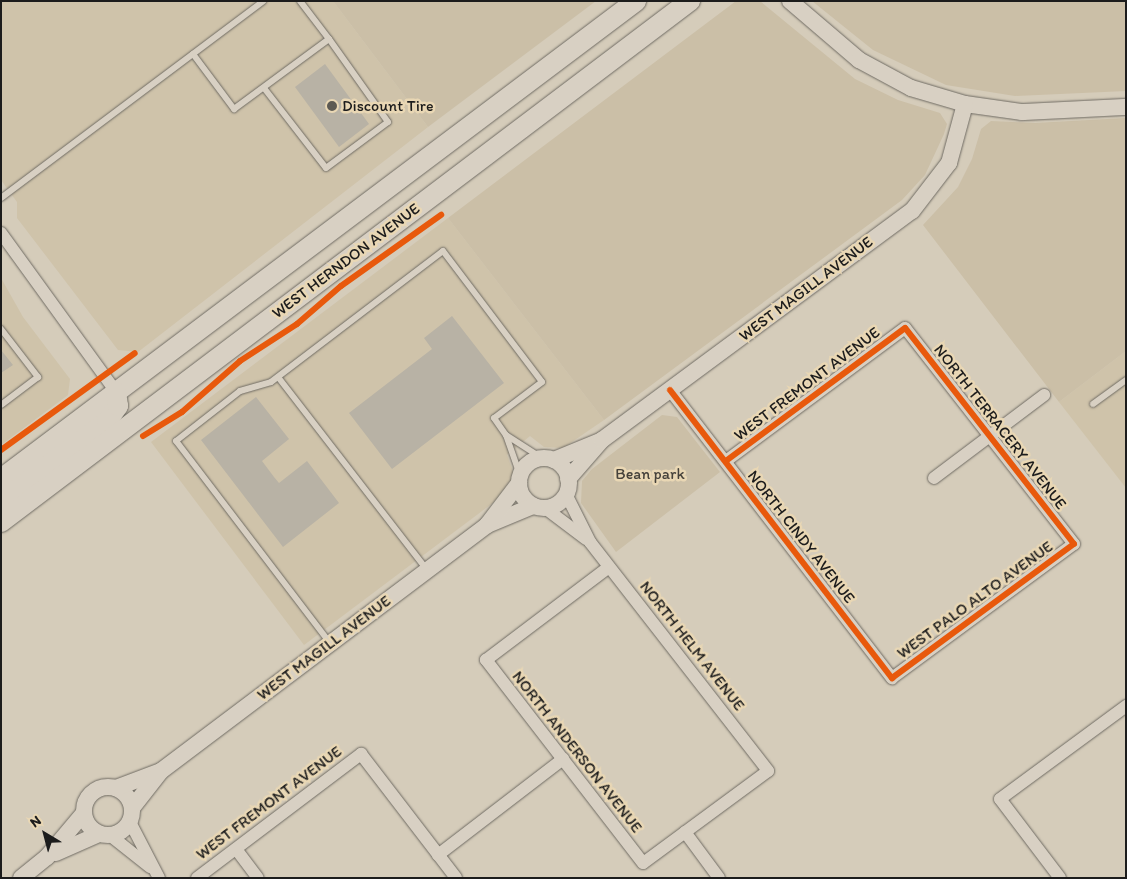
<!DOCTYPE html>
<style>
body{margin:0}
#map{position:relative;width:1127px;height:879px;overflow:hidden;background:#d5ccba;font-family:Itim,sans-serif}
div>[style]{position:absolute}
.built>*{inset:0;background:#cfc3aa}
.green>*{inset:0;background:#cbbfa7}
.building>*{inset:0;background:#b8b2a5}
.roads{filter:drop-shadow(0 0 1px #6f6b63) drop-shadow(0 0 1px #6f6b63)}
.service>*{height:6px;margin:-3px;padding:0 3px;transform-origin:3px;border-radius:3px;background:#d8d0c3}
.minor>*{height:12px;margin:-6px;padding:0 6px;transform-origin:6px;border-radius:6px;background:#d8d0c3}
.tertiary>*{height:16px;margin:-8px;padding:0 8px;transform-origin:8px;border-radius:8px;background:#d8d0c3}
.tertiary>.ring{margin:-8px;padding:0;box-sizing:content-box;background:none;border:16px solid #d8d0c3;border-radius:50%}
.primary>*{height:20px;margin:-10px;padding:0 10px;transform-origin:10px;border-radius:10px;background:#d8d0c3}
.cycleway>*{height:6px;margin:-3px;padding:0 3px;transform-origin:3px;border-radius:3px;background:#e8590c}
.dots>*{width:14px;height:14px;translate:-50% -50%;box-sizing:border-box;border:2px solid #e9d7b4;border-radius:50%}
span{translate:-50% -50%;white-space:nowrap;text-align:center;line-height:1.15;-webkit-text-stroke:5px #e9d7b4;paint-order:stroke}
.poi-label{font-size:16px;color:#1c1c1c}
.left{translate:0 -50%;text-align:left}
.street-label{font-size:16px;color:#1c1c1c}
.park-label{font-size:16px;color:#46423b}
.frame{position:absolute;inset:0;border:2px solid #1c1c1c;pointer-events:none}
.north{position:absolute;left:20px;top:809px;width:50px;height:50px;-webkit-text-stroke:4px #e9d7b4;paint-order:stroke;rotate:323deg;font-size:14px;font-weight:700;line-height:20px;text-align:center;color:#1c1c1c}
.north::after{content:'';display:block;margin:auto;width:18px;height:22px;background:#1c1c1c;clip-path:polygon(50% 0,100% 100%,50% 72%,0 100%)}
</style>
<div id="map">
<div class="built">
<div style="clip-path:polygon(1px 1px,333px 1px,428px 127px,138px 352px,118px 350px,17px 218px,17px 202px,1px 180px)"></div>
<div style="clip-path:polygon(448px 218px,604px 420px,563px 448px,544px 447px,530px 436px,507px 455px,514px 474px,506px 493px,304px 645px,151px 442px)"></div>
<div style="clip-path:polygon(1px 278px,23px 317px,70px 379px,68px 395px,1px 445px)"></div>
<div style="clip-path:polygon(1126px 351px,1126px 488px,1059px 402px)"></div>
</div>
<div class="green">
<div style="clip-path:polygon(333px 1px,596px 1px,428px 127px)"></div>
<div style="clip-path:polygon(736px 1px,760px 1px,855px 79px,898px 100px,940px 113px,947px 124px,944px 134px,925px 175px,902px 200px,604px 420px,448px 218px)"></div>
<div style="clip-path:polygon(812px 1px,1126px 1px,1126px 91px,1015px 96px,946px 85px,873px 50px)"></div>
<div style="clip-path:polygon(1126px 118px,1126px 351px,1059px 402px,923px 225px,958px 187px,972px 159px,981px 129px,991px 121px,1035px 123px)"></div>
<div style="clip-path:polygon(662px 415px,677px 417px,720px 472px,616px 552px,581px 503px,582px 481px,592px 469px)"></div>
</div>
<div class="building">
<div style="clip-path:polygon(325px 64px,369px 124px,339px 147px,295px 87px)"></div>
<div style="clip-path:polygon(452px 316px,504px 383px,392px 469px,349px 413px,432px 349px,424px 338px)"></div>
<div style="clip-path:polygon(1px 350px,13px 365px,1px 373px)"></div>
<div style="clip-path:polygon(256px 397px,289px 439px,262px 461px,274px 477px,279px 483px,307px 461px,339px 503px,283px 547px,201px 440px)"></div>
</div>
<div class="roads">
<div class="service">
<div style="left:193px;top:54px;width:69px;rotate:53.3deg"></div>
<div style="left:234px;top:109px;width:118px;rotate:-36.4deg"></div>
<div style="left:329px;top:39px;width:48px;rotate:-127.3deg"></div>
<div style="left:264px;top:88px;width:101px;rotate:52.2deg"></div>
<div style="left:326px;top:168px;width:77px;rotate:-36.6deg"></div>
<div style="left:388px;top:122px;width:102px;rotate:-125.4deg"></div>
<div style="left:1px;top:198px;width:328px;rotate:-36.9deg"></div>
<div style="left:1px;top:329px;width:61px;rotate:52.4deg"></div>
<div style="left:38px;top:377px;width:46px;rotate:142.9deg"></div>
<div style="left:278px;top:377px;width:244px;rotate:52.3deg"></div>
<div style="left:1093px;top:404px;width:41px;rotate:-36deg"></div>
<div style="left:506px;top:435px;width:43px;rotate:32.6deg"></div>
<div style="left:330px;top:643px;width:254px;rotate:-127.3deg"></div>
<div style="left:176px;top:441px;width:81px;rotate:-38deg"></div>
<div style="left:240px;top:391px;width:32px;rotate:-16deg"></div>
<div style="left:271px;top:382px;width:216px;rotate:-37.3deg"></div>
<div style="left:443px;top:251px;width:164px;rotate:52.9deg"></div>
<div style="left:542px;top:382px;width:60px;rotate:143.1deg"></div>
<div style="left:494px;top:418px;width:21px;rotate:55deg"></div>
<div style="left:506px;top:435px;width:42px;rotate:70.7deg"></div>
</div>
<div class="minor">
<div style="left:1px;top:233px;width:196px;rotate:54.1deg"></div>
<div style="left:670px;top:390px;width:364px;rotate:52.4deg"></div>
<div style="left:892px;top:678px;width:226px;rotate:-36.4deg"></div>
<div style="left:1074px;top:544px;width:274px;rotate:-128deg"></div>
<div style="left:905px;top:328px;width:223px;rotate:143.4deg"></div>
<div style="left:934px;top:478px;width:138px;rotate:-37deg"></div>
<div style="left:566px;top:494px;width:54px;rotate:63.4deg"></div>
<div style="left:590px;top:542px;width:290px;rotate:52.1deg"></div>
<div style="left:768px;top:771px;width:155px;rotate:143.6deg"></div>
<div style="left:643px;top:863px;width:257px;rotate:-127.7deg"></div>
<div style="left:486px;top:660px;width:154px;rotate:-37.1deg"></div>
<div style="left:545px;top:508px;width:51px;rotate:37.1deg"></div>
<div style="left:130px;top:822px;width:63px;rotate:62.6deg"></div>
<div style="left:685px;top:832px;width:57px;rotate:53.5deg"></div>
<div style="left:111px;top:836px;width:50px;rotate:38.5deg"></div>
<div style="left:236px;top:849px;width:36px;rotate:53deg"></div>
<div style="left:438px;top:855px;width:158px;rotate:-37.5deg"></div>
<div style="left:197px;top:878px;width:206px;rotate:-37.1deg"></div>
<div style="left:361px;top:754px;width:156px;rotate:52.5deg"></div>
<div style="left:1060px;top:878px;width:99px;rotate:-127.2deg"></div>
<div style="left:1000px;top:799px;width:157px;rotate:-36.4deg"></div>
</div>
<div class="tertiary">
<div style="left:790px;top:1px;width:91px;rotate:40.5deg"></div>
<div style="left:859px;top:60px;width:59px;rotate:28.3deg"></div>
<div style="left:911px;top:88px;width:56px;rotate:16.5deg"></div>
<div style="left:965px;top:104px;width:58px;rotate:8deg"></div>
<div style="left:1022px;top:112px;width:104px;rotate:-2.8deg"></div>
<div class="ring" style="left:519px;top:458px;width:34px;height:34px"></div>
<div style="left:554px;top:460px;width:50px;rotate:-22.4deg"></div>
<div style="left:568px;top:479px;width:52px;rotate:-48.9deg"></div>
<div style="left:602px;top:440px;width:385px;rotate:-36.5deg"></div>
<div style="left:912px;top:211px;width:61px;rotate:-52.4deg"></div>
<div style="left:949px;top:163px;width:61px;rotate:-74.8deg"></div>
<div style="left:487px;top:525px;width:50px;rotate:-22.4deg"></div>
<div class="ring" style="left:84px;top:787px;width:32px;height:32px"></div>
<div style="left:116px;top:788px;width:48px;rotate:-20.7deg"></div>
<div style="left:132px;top:808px;width:47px;rotate:-51.9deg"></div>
<div style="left:161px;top:771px;width:408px;rotate:-37deg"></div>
<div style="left:487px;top:525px;width:53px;rotate:-52.7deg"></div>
<div style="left:56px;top:853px;width:47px;rotate:-23.8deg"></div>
<div style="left:21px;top:878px;width:33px;rotate:-39deg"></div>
<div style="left:47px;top:857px;width:56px;rotate:-50.1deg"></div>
</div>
<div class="primary">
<div style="left:1px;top:479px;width:795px;rotate:-36.97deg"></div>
<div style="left:1px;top:501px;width:133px;rotate:-37deg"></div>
<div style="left:107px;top:421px;width:19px;rotate:-54deg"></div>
<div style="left:118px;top:406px;width:14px;rotate:-98deg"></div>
<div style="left:1px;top:522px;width:864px;rotate:-37.1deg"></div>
</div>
</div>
<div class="cycleway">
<div style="left:670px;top:390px;width:364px;rotate:52.4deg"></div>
<div style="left:892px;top:678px;width:226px;rotate:-36.4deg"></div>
<div style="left:1074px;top:544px;width:274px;rotate:-128deg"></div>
<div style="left:905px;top:328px;width:223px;rotate:143.4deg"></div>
<div style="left:143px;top:436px;width:46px;rotate:-31.6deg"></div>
<div style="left:182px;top:412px;width:77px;rotate:-41.3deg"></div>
<div style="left:240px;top:361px;width:68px;rotate:-33deg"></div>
<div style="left:297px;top:324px;width:58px;rotate:-40.8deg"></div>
<div style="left:341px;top:286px;width:123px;rotate:-35.4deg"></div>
<div style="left:1px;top:450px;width:165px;rotate:-35.9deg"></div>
</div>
<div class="dots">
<div style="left:332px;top:106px;background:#5d5a53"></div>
</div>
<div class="poi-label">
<span class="left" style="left:342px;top:106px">Discount Tire</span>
</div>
<div class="street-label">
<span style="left:346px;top:261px;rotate:-37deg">WEST HERNDON AVENUE</span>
<span style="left:806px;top:289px;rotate:-37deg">WEST MAGILL AVENUE</span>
<span style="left:807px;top:384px;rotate:-37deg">WEST FREMONT AVENUE</span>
<span style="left:1000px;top:427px;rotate:52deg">NORTH TERRACERY AVENUE</span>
<span style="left:801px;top:537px;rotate:52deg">NORTH CINDY AVENUE</span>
<span style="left:975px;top:600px;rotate:-36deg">WEST PALO ALTO AVENUE</span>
<span style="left:692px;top:646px;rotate:52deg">NORTH HELM AVENUE</span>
<span style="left:324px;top:648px;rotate:-37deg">WEST MAGILL AVENUE</span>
<span style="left:577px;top:752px;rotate:52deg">NORTH ANDERSON AVENUE</span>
<span style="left:269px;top:803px;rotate:-37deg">WEST FREMONT AVENUE</span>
</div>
<div class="park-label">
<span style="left:650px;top:474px">Bean park</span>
</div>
<div class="frame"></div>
<div class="north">N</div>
</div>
